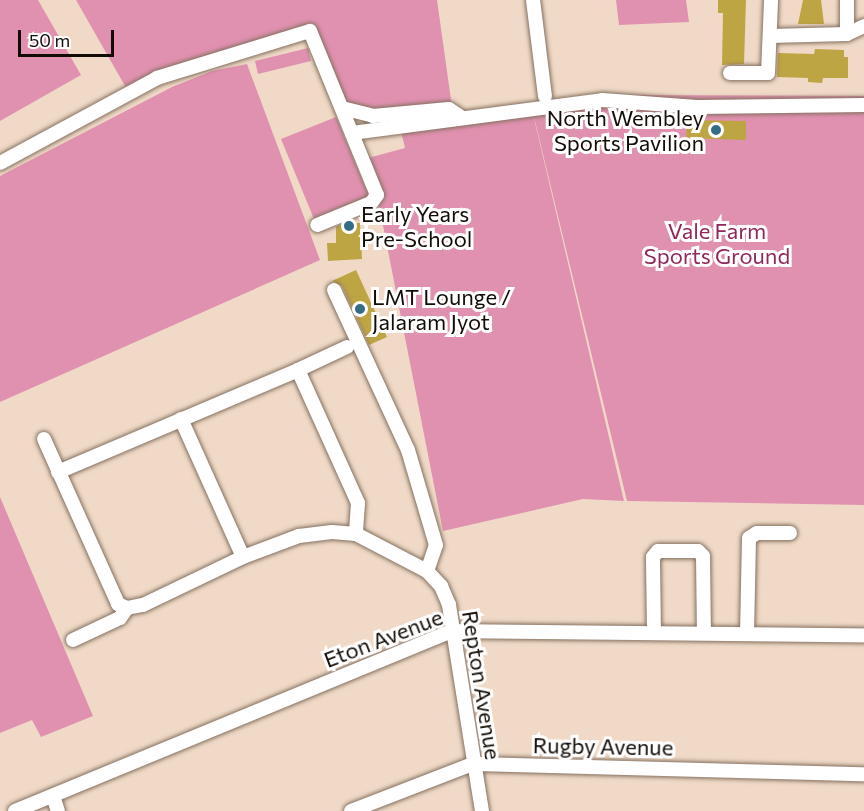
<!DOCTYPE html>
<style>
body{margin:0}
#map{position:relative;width:864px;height:811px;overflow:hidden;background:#f0dac7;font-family:Commissioner,sans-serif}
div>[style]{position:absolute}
.green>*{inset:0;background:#e191b0}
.building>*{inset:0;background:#bea543}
.roads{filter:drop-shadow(0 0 2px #857161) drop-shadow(0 0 2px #857161)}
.minor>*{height:14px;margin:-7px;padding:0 7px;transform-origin:7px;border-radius:7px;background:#fff}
.dots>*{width:16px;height:16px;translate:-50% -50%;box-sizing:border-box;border:3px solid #fff;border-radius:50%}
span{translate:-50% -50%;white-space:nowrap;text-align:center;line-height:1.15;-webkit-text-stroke:6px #fff;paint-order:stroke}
.poi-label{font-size:22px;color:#130c06}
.right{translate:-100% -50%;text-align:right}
.left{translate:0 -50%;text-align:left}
.park-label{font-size:22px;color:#91265a}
.street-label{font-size:22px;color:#130c06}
.scale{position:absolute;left:18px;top:30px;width:96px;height:27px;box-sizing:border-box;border:3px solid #130c06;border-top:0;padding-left:8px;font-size:18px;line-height:21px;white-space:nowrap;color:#130c06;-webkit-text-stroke:4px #fff;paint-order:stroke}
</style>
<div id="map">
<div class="green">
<div style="clip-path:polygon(0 0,38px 0,81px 75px,0 121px)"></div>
<div style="clip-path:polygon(76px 0,437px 0,453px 114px,606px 95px,864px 96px,864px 505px,627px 501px,533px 113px,401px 130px,339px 107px,309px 36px,129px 93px)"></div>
<div style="clip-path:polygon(616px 0,686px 0,689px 22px,619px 25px)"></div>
<div style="clip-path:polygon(308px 48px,311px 61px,258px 74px,255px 61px)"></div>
<div style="clip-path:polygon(247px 64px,320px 260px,0 402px,0 176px,172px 87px,212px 71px)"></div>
<div style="clip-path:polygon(533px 114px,624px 501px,583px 499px,443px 531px,379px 205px,384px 198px,368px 158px,405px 148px,401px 131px)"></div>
<div style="clip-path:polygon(336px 117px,369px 196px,314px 219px,281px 139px)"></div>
<div style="clip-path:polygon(0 497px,93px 716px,41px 737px,32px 720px,0 733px)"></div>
</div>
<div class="building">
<div style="clip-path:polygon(718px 0,746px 0,744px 64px,722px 65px,723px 13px,718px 13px)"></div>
<div style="clip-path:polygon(803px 0,821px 0,824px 24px,798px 24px)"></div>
<div style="clip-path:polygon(815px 49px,844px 50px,844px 57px,848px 57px,848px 78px,823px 78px,822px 83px,808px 82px,808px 78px,777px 77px,778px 53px,814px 54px)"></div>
<div style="clip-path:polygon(687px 120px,746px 121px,746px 140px,686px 138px)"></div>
<div style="clip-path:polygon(345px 223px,360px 223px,362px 259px,328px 261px,327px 243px,336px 243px,336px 227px)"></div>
<div style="clip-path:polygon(356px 270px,387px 337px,369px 345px,342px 286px,332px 281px)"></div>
</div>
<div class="roads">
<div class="minor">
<div style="left:533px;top:0;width:97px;rotate:82.9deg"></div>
<div style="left:847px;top:34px;width:34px;rotate:-90deg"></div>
<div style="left:770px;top:36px;width:77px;rotate:-1.5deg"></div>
<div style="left:847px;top:34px;width:19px;rotate:-25deg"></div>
<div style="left:730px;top:73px;width:38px"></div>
<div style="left:768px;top:73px;width:73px;rotate:-87.6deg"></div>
<div style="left:342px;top:108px;width:32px;rotate:14deg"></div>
<div style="left:373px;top:116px;width:76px;rotate:-5.3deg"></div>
<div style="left:449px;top:109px;width:14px;rotate:34deg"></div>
<div style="left:352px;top:133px;width:252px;rotate:-7.5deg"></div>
<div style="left:602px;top:100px;width:95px;rotate:4.2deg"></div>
<div style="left:697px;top:107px;width:167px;rotate:-0.7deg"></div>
<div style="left:0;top:163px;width:179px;rotate:-28.4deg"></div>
<div style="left:157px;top:78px;width:160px;rotate:-17.1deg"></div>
<div style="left:310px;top:31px;width:177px;rotate:67.8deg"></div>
<div style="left:377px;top:195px;width:10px;rotate:127deg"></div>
<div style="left:371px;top:203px;width:58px;rotate:157.8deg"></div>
<div style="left:334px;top:290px;width:176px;rotate:65.2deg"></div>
<div style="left:408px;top:450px;width:99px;rotate:73.6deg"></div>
<div style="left:436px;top:545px;width:28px;rotate:109deg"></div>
<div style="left:347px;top:347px;width:54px;rotate:154.9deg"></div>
<div style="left:298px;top:370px;width:146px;rotate:65.7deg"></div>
<div style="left:358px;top:503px;width:31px;rotate:94deg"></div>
<div style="left:181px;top:419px;width:151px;rotate:65.8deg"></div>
<div style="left:44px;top:439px;width:181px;rotate:65.8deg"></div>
<div style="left:118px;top:604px;width:10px;rotate:24deg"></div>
<div style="left:127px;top:608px;width:16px;rotate:-11deg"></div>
<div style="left:143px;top:605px;width:111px;rotate:-25.6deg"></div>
<div style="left:243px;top:557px;width:60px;rotate:-20.6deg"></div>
<div style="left:299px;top:536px;width:33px;rotate:-7deg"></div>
<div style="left:332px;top:532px;width:24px;rotate:5deg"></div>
<div style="left:356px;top:534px;width:80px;rotate:27.5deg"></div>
<div style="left:427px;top:571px;width:21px;rotate:47deg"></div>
<div style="left:441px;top:586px;width:21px;rotate:67deg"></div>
<div style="left:449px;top:605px;width:209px;rotate:80.9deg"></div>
<div style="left:58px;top:472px;width:261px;rotate:-23deg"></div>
<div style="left:654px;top:633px;width:76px;rotate:-90.8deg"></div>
<div style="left:653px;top:557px;width:8px;rotate:-50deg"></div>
<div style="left:658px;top:551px;width:40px"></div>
<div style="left:698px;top:551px;width:7px;rotate:45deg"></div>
<div style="left:703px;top:556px;width:77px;rotate:89.3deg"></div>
<div style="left:747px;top:634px;width:96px;rotate:-88.8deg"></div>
<div style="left:749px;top:538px;width:9px;rotate:-32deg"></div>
<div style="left:757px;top:533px;width:33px"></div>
<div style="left:73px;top:640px;width:52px;rotate:-25.1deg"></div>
<div style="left:120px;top:618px;width:12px;rotate:-55deg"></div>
<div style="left:53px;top:796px;width:16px;rotate:72deg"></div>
<div style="left:15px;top:811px;width:473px;rotate:-22.4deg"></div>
<div style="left:452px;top:631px;width:412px;rotate:0.6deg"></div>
<div style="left:351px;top:811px;width:131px;rotate:-21.1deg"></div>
<div style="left:473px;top:764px;width:391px;rotate:1.5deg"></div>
</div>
</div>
<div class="dots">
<div style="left:716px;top:130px;background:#336d86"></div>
<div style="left:349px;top:226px;background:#336d86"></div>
<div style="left:360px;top:309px;background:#336d86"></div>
</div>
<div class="poi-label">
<span class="right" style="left:704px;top:130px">North Wembley<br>Sports Pavilion</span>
<span class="left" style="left:361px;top:226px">Early Years<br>Pre-School</span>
<span class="left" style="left:372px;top:309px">LMT Lounge /<br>Jalaram Jyot</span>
</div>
<div class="park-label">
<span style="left:717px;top:243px">Vale Farm<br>Sports Ground</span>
</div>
<div class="street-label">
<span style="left:383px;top:638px;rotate:-21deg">Eton Avenue</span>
<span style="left:482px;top:685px;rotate:81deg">Repton Avenue</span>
<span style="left:603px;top:746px;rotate:1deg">Rugby Avenue</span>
</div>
<div class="scale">50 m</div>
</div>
